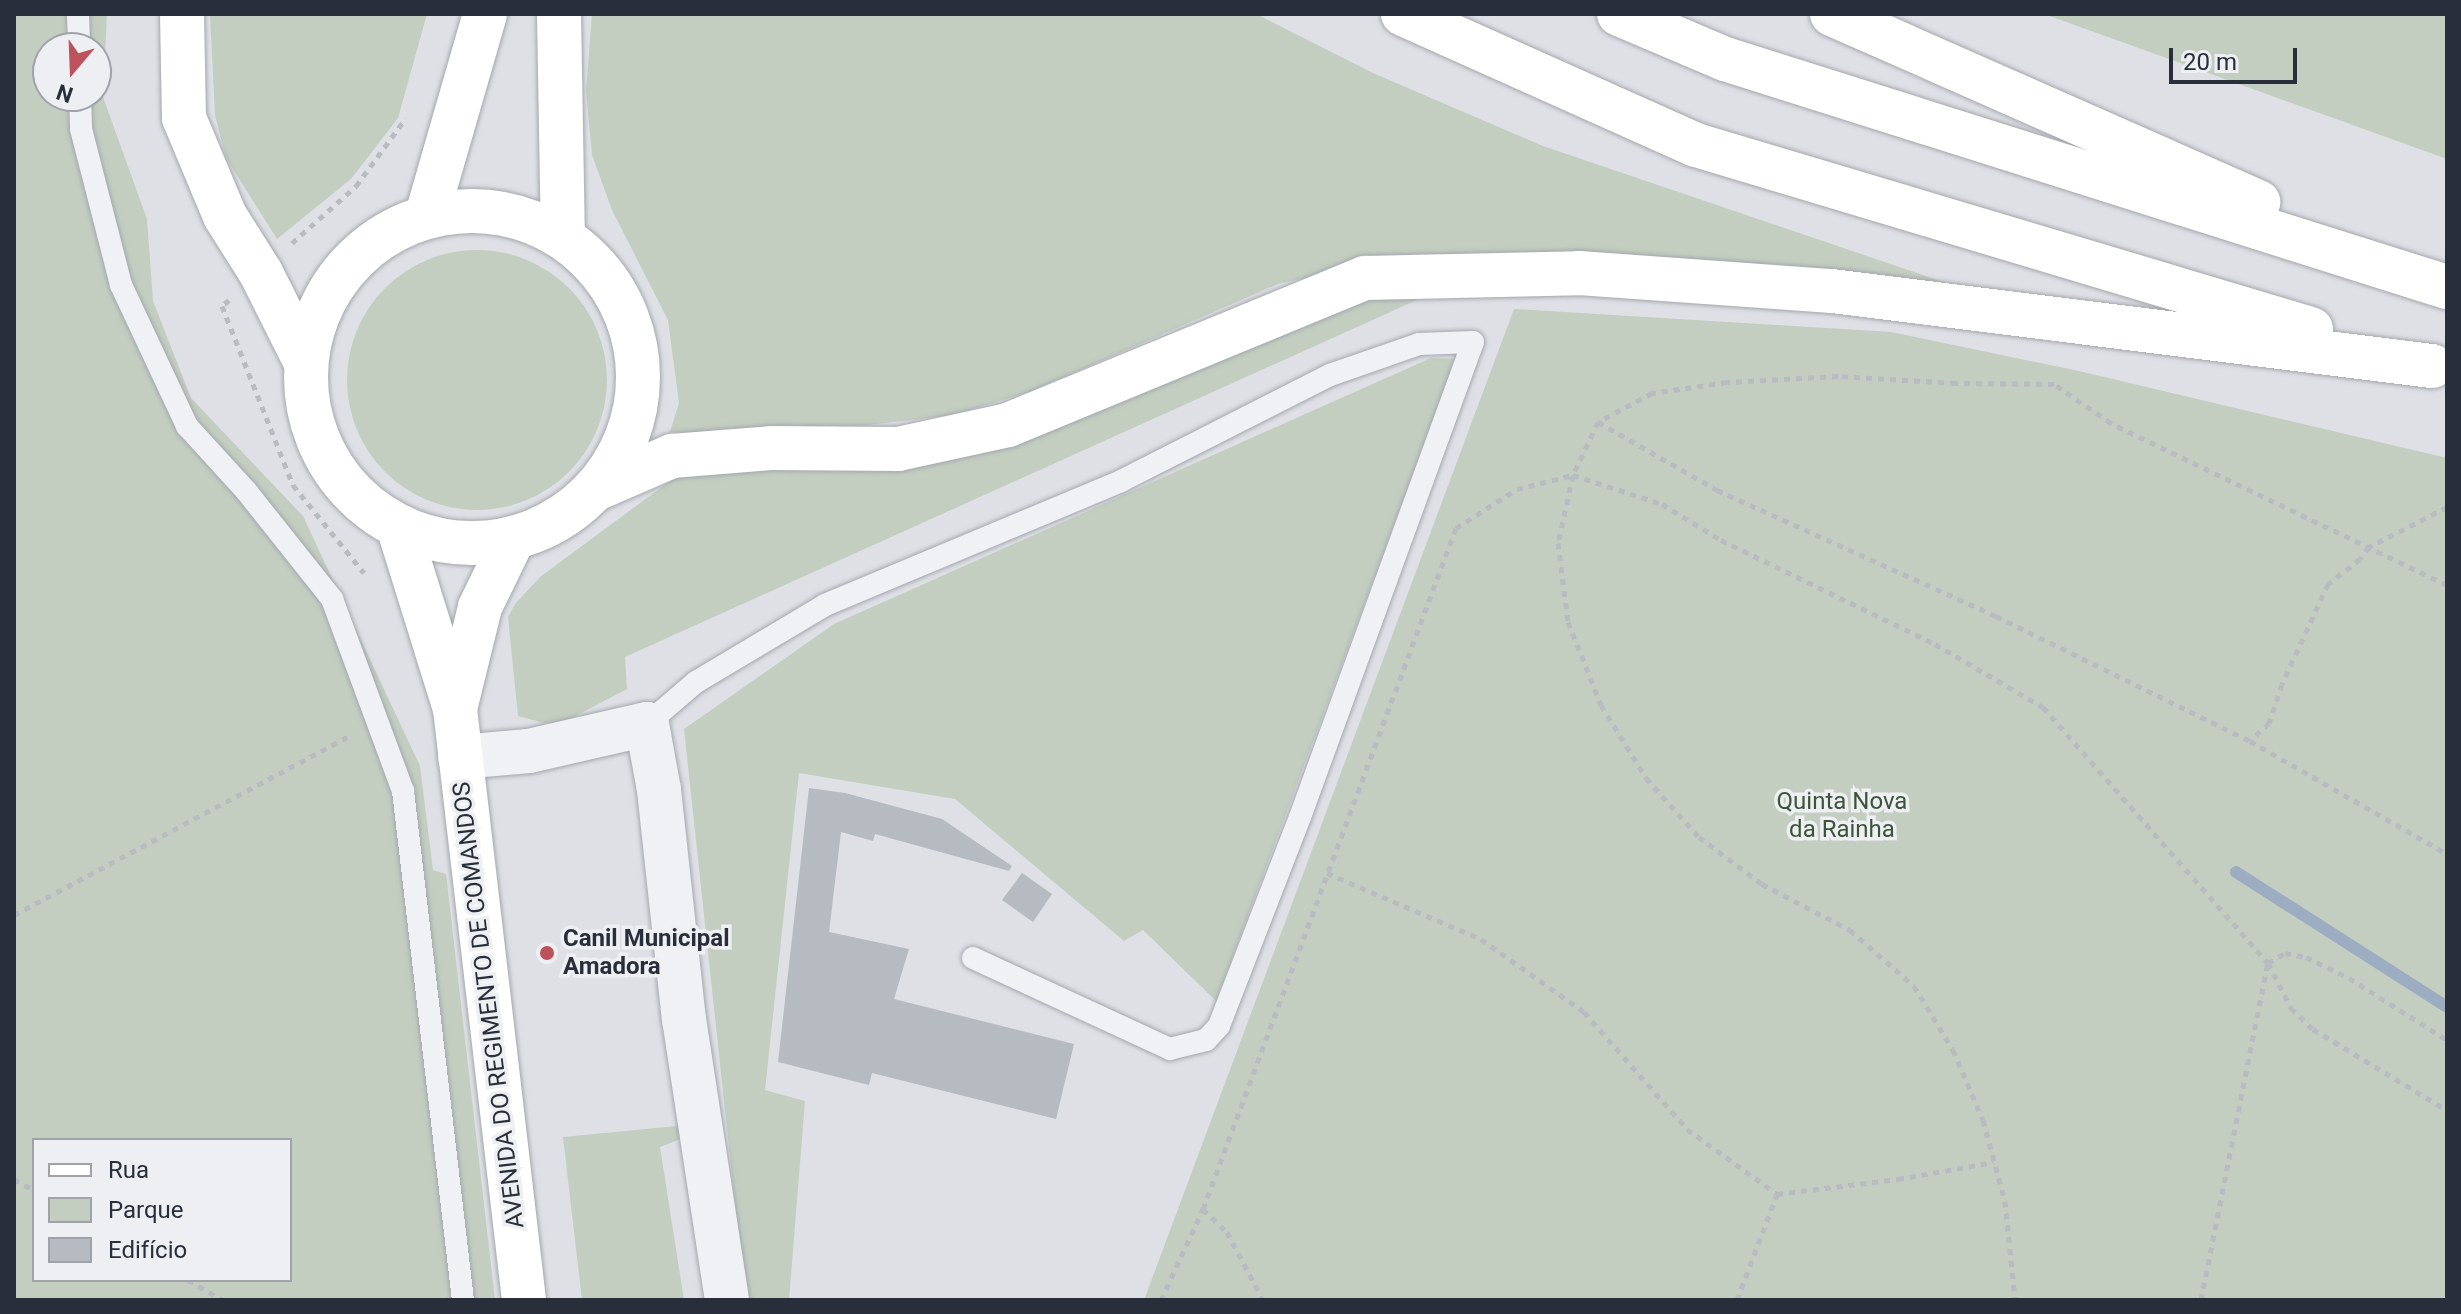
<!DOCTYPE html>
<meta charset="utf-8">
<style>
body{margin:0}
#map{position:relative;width:2461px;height:1314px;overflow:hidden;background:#dee0e5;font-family:Roboto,sans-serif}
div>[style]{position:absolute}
.green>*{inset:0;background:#c3cec0}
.round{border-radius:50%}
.stream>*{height:12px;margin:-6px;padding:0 6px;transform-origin:6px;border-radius:6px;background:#9dadc1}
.building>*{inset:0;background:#b6bac1}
.path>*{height:5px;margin-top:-2.5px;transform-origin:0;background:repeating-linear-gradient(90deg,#b8bbc0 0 6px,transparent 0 12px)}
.roads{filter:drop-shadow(0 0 2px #a4a7ae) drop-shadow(0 0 2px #a4a7ae)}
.lane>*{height:22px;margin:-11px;padding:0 11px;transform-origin:11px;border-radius:11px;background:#f0f1f4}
.street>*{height:44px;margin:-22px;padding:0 22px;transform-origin:22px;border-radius:22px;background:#f0f1f4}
.secondary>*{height:44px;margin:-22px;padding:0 22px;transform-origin:22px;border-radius:22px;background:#fff}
.secondary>.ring{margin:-22px;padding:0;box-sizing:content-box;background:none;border:44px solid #fff;border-radius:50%}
.highway>*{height:44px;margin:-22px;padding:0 22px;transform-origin:22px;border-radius:22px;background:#fff}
.dots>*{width:22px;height:22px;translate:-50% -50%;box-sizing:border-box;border:4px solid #edeff3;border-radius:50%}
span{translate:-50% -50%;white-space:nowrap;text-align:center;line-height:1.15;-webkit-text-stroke:7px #edeff3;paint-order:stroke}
.park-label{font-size:24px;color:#3c5438}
.poi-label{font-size:24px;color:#292f3a;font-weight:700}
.left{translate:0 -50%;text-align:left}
.street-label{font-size:24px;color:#292f3a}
.frame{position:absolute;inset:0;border:16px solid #292f3a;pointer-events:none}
.legend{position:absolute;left:32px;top:1138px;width:260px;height:144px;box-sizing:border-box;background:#edeff3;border:2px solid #9fa2a9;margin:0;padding:10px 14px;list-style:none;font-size:24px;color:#292f3a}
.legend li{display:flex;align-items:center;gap:16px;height:40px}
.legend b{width:40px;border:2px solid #9fa2a9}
.north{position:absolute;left:32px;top:32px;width:80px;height:80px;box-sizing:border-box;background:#edeff3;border:2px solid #9fa2a9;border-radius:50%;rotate:199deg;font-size:22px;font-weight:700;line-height:32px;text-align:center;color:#292f3a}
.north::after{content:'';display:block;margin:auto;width:28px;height:36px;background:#bd515c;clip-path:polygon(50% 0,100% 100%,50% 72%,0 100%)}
.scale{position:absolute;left:2169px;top:48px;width:128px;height:36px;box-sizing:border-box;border:4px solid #292f3a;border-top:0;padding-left:10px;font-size:24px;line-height:28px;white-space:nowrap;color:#292f3a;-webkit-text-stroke:6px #edeff3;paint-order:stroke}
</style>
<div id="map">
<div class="green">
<div style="clip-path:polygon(evenodd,14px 14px,107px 14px,103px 97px,147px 219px,153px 301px,191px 398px,303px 516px,420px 766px,433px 870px,446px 874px,495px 1300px,14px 1300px,14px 14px,48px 48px,96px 48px,96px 96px,48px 96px,48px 48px,14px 14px,34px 1140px,290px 1140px,290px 1280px,34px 1280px,34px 1140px)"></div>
<div style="clip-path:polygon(210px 14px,427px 14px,398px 118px,351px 179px,277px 239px,226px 158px,215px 115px)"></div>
<div style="clip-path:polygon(592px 14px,1256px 14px,1373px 73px,1543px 146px,1973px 292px,1598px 256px,1411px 254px,1278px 284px,1032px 391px,953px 415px,851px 427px,728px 434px,670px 432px,679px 403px,668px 320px,612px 210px,592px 155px,586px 91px)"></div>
<div style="clip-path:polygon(2044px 14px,2447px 14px,2447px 159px)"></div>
<div class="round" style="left:347px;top:250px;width:260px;height:260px"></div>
<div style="clip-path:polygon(1396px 290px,1417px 300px,625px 657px,627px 689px,566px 721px,544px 723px,518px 716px,508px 617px,515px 604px,540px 577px,678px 475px,723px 469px,903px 466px)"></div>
<div style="clip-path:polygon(1514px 309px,1891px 332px,2079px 371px,2447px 458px,2447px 1300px,1144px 1300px)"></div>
<div style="clip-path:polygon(1431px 358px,1456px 359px,1216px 1001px,1143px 930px,1124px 941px,955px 799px,799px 773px,765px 1090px,805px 1101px,789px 1300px,749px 1300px,741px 1259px,684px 729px,834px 624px)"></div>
<div style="clip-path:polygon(687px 1125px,689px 1136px,660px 1147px,684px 1300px,582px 1300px,563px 1137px)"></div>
</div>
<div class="stream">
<div style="left:2236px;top:872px;width:250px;rotate:32.6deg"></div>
</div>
<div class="building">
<div style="clip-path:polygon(809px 788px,845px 793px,942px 819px,1012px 866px,1009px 871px,875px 834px,873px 841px,841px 832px,829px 932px,909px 949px,894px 999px,1074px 1044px,1056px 1119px,872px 1073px,869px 1085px,778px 1062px)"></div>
<div style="clip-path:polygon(1022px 873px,1052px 894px,1033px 922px,1002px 900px)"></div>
</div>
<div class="path">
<div style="left:292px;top:243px;width:86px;rotate:-41.7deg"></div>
<div style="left:356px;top:186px;width:84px;rotate:-53.7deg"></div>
<div style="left:229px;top:300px;width:9px;rotate:139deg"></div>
<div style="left:222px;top:306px;width:193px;rotate:68.4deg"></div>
<div style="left:293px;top:485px;width:113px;rotate:51.1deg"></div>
<div style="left:1598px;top:422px;width:137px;rotate:29.7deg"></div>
<div style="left:1717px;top:490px;width:306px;rotate:24.3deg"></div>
<div style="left:1996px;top:616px;width:283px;rotate:26.2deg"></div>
<div style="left:2447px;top:507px;width:88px;rotate:152.9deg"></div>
<div style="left:2369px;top:547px;width:15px;rotate:127deg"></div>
<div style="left:2360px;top:559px;width:41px;rotate:142deg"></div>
<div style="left:2328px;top:584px;width:110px;rotate:114.7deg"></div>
<div style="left:2282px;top:684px;width:41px;rotate:108.4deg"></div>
<div style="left:2269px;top:723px;width:26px;rotate:137deg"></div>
<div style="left:2250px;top:741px;width:227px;rotate:29.8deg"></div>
<div style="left:2447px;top:585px;width:373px;rotate:-154.3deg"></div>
<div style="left:2111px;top:423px;width:69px;rotate:-145.6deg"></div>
<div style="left:2054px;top:384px;width:98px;rotate:-179.4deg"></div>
<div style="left:1956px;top:383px;width:118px;rotate:-176.6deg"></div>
<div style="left:1838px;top:376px;width:111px;rotate:176.9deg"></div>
<div style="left:1727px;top:382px;width:76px;rotate:171.7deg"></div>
<div style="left:1652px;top:393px;width:61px;rotate:151.8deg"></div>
<div style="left:1598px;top:422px;width:59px;rotate:115.3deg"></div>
<div style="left:1573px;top:475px;width:94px;rotate:18deg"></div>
<div style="left:1662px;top:504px;width:69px;rotate:31.4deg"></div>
<div style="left:1721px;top:540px;width:238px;rotate:25.9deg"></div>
<div style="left:1935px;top:644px;width:125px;rotate:30.3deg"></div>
<div style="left:2043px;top:707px;width:341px;rotate:48.7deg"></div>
<div style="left:2268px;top:963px;width:20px;rotate:-30deg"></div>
<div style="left:2285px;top:953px;width:21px;rotate:11deg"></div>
<div style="left:2306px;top:957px;width:48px;rotate:26deg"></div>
<div style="left:2349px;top:978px;width:116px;rotate:32.3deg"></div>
<div style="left:1327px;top:873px;width:168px;rotate:23.2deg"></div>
<div style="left:1481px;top:939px;width:126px;rotate:35.3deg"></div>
<div style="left:1584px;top:1012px;width:156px;rotate:48.6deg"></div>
<div style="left:1687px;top:1129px;width:111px;rotate:35.8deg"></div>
<div style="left:14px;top:915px;width:378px;rotate:-28.1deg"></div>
<div style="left:2268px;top:963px;width:51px;rotate:62.9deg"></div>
<div style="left:2291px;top:1008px;width:30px;rotate:44deg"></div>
<div style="left:2313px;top:1029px;width:157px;rotate:31.2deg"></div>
<div style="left:14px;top:1179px;width:23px;rotate:29deg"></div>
<div style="left:1203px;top:1209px;width:33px;rotate:44deg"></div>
<div style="left:1227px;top:1232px;width:77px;rotate:62.1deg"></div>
<div style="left:188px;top:1280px;width:39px;rotate:30deg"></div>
<div style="left:1161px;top:1300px;width:100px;rotate:-65.2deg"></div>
<div style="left:1203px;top:1209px;width:726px;rotate:-69.62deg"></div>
<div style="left:1456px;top:528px;width:72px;rotate:-32.6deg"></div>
<div style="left:1517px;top:489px;width:58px;rotate:-14deg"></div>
<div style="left:1573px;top:475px;width:70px;rotate:102.4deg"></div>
<div style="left:1558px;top:543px;width:80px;rotate:82.8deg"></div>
<div style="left:1568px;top:622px;width:89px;rotate:68.3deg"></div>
<div style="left:1601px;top:705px;width:86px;rotate:58.3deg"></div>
<div style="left:1646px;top:778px;width:79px;rotate:48.1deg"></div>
<div style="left:1699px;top:837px;width:79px;rotate:36.7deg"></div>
<div style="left:1762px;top:884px;width:99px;rotate:27.6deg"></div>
<div style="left:1850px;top:930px;width:85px;rotate:41.2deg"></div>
<div style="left:1914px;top:986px;width:75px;rotate:58.6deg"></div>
<div style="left:1953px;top:1050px;width:76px;rotate:66.8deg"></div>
<div style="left:1983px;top:1120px;width:84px;rotate:74.8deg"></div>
<div style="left:2005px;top:1201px;width:100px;rotate:84.2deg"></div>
<div style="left:1737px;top:1300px;width:113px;rotate:-69.3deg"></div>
<div style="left:1777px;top:1194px;width:122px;rotate:-7.1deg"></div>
<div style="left:1898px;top:1179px;width:97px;rotate:-10deg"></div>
<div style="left:2201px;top:1300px;width:344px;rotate:-78.8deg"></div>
</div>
<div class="roads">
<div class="lane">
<div style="left:78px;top:14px;width:34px;rotate:88deg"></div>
<div style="left:80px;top:96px;width:33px;rotate:88deg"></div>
<div style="left:81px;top:129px;width:161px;rotate:75.6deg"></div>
<div style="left:121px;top:285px;width:156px;rotate:64.9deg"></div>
<div style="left:187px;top:426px;width:89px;rotate:47.7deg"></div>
<div style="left:247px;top:492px;width:137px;rotate:51.5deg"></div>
<div style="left:332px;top:599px;width:205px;rotate:69.7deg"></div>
<div style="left:403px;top:791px;width:513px;rotate:83.28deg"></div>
<div style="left:647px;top:724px;width:65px;rotate:-40.6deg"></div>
<div style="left:696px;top:682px;width:150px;rotate:-30.8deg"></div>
<div style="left:825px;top:605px;width:321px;rotate:-22.7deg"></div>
<div style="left:1121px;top:481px;width:234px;rotate:-26.9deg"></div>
<div style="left:1330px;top:375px;width:94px;rotate:-19.2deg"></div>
<div style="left:1419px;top:344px;width:54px;rotate:-2.1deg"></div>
<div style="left:1473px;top:342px;width:506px;rotate:110.01deg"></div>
<div style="left:1300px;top:817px;width:224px;rotate:111.2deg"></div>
<div style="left:1219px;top:1026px;width:19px;rotate:133deg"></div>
<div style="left:1206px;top:1040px;width:37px;rotate:166deg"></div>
<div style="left:1170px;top:1049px;width:217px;rotate:-155.2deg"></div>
</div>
<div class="street">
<div style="left:460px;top:757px;width:69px;rotate:-5deg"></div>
<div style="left:529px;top:751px;width:121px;rotate:-12.9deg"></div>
<div style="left:647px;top:724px;width:67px;rotate:79.7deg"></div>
<div style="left:659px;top:790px;width:230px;rotate:83.8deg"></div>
<div style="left:684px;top:1019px;width:284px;rotate:81.3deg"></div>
</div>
<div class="secondary">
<div style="left:559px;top:14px;width:222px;rotate:89deg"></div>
<div class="ring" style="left:306px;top:211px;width:288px;height:288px"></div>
<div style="left:427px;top:215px;width:209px;rotate:-73.9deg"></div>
<div style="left:398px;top:526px;width:192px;rotate:72.7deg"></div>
<div style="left:455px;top:709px;width:595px;rotate:83.34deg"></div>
<div style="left:455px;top:709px;width:105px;rotate:-76.2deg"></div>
<div style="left:480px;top:607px;width:76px;rotate:-64.1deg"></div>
</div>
<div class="highway">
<div style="left:182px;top:14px;width:104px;rotate:88.9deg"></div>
<div style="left:184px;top:118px;width:106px;rotate:67.3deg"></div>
<div style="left:225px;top:216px;width:67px;rotate:57.7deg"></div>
<div style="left:261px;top:273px;width:98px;rotate:63.4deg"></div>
<div style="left:1403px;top:14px;width:321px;rotate:24.1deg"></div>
<div style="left:1696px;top:145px;width:642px;rotate:16.66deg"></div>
<div style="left:1619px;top:14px;width:115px;rotate:23deg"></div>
<div style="left:1725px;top:59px;width:757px;rotate:17.53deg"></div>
<div style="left:1832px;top:14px;width:466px;rotate:23.8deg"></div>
<div style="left:598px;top:488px;width:81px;rotate:-23.4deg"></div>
<div style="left:672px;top:456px;width:99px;rotate:-4.6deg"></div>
<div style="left:771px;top:448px;width:127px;rotate:0.5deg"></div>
<div style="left:898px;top:449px;width:113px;rotate:-12.3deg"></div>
<div style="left:1008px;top:425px;width:386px;rotate:-22.4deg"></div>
<div style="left:1365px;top:278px;width:214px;rotate:-1.3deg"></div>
<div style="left:1579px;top:273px;width:254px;rotate:4.1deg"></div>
<div style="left:1832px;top:291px;width:605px;rotate:7.13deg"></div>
</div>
</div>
<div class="dots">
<div style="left:547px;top:953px;background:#bd515c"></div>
</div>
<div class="park-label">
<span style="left:1842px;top:816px">Quinta Nova<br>da Rainha</span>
</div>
<div class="poi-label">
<span class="left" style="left:563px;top:953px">Canil Municipal<br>Amadora</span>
</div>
<div class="street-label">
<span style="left:489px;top:1005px;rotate:-97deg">AVENIDA DO REGIMENTO DE COMANDOS</span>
</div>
<div class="frame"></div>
<ul class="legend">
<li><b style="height:10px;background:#fff"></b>Rua</li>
<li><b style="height:22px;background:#c3cec0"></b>Parque</li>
<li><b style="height:22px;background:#b6bac1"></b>Edifício</li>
</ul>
<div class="north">N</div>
<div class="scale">20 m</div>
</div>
